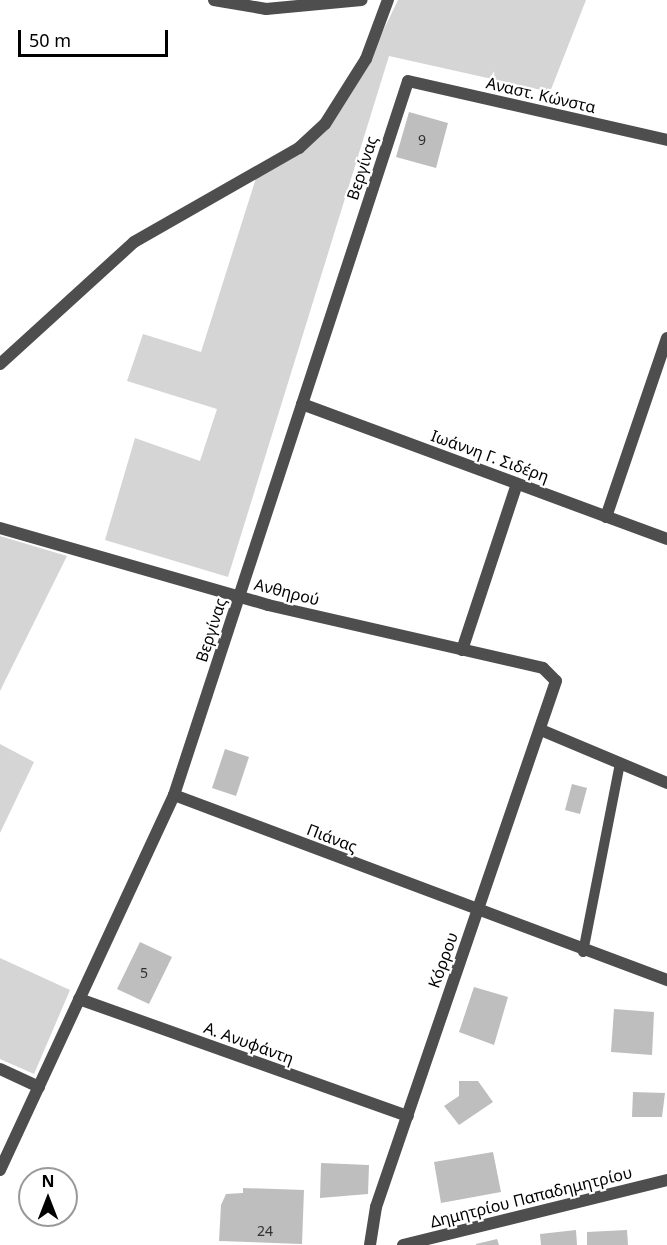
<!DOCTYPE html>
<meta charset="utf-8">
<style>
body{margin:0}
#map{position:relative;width:667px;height:1245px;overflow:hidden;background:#fff;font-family:"Noto Sans",sans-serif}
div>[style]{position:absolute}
.green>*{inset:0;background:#d5d5d5}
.building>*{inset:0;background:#bebebe}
.service>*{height:10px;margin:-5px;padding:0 5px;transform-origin:5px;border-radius:5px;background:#4e4e4e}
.minor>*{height:12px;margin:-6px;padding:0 6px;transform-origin:6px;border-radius:6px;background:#4e4e4e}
span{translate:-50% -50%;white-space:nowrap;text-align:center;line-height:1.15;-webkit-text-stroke:4.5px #fff;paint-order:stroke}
.number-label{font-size:14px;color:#303030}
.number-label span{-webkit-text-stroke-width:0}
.street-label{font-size:16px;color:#000}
.north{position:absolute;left:18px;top:1167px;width:60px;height:60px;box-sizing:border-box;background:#fff;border:2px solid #999;border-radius:50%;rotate:0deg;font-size:16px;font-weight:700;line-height:24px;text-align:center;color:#000}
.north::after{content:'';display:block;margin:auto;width:21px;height:27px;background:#000;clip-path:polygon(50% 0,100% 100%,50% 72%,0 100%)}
.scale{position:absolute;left:18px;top:30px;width:150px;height:27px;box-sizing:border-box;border:3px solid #000;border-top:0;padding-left:8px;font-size:18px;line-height:21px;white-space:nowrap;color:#000;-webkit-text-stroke:4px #fff;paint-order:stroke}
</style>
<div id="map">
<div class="green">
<div style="clip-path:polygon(398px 0,586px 0,550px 92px,389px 56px,228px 577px,105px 540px,135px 438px,200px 461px,217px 409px,127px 381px,143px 334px,201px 352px,256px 178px,301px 152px,366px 66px)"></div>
<div style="clip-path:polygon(0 536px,67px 556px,0 691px)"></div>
<div style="clip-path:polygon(0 744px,34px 762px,0 833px)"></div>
<div style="clip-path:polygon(0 958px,70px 990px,34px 1074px,0 1059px)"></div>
</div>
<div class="building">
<div style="clip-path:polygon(409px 112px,448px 123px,436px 168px,396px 157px)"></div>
<div style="clip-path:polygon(225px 749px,249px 757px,236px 796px,212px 788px)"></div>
<div style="clip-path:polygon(572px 784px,587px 788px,580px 814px,565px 810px)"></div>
<div style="clip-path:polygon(140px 942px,172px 957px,149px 1004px,117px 989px)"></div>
<div style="clip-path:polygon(474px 987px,508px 997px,494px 1045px,459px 1032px)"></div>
<div style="clip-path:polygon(614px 1009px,654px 1012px,652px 1055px,611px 1052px)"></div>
<div style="clip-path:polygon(459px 1081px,478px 1081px,493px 1102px,459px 1125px,444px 1106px,459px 1096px)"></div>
<div style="clip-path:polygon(633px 1092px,665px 1093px,662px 1117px,632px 1117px)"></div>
<div style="clip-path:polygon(493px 1152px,501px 1192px,441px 1203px,434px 1162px)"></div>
<div style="clip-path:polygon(321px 1163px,369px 1165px,368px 1194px,320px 1198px)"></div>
<div style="clip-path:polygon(243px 1188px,304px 1190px,302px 1244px,219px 1241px,221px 1205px,226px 1194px,243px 1193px)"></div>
<div style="clip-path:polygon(576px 1230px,577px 1245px,541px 1245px,540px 1234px)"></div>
<div style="clip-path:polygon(627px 1230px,628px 1245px,587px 1245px,587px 1232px)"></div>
<div style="clip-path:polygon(497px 1239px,499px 1245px,476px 1245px,476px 1244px)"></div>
</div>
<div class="service">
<div style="left:583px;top:952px;width:193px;rotate:-78.9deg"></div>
</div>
<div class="minor">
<div style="left:214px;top:0;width:53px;rotate:9.8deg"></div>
<div style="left:266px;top:9px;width:96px;rotate:-5.4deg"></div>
<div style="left:0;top:364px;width:181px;rotate:-42.3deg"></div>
<div style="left:134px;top:242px;width:190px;rotate:-29.7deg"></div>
<div style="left:299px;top:148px;width:35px;rotate:-43deg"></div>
<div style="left:325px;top:124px;width:77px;rotate:-57.8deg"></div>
<div style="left:366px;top:59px;width:63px;rotate:-69.6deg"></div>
<div style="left:302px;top:404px;width:389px;rotate:20.3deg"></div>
<div style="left:606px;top:517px;width:189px;rotate:-71.2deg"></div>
<div style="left:0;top:528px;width:279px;rotate:16deg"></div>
<div style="left:268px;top:605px;width:282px;rotate:12.9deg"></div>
<div style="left:543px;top:668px;width:18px;rotate:45deg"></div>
<div style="left:556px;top:681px;width:556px;rotate:108.89deg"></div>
<div style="left:376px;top:1207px;width:38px;rotate:99deg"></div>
<div style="left:462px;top:650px;width:175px;rotate:-71.7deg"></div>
<div style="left:541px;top:730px;width:137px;rotate:22.8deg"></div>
<div style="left:174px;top:795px;width:527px;rotate:20.57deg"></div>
<div style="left:79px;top:999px;width:349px;rotate:19.6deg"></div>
<div style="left:0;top:1069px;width:43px;rotate:24.8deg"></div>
<div style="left:0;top:1170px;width:413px;rotate:-65.1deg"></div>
<div style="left:174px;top:795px;width:751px;rotate:-71.85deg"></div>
<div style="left:408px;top:81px;width:266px;rotate:12.8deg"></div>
<div style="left:403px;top:1245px;width:272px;rotate:-13.8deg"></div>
</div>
<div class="number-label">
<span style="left:422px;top:140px">9</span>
<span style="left:144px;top:973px">5</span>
<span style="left:265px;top:1231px">24</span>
</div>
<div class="street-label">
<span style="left:541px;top:95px;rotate:13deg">Αναστ. Κώνστα</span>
<span style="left:362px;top:168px;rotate:-72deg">Βεργίνας</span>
<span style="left:490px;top:456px;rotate:20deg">Ιωάννη Γ. Σιδέρη</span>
<span style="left:287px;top:592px;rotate:14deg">Ανθηρού</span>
<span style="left:211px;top:630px;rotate:-72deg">Βεργίνας</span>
<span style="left:332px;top:838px;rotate:21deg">Πιάνας</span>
<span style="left:443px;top:960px;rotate:-70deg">Κόρρου</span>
<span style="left:249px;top:1043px;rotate:20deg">Α. Ανυφάντη</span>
<span style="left:531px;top:1197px;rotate:-14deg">Δημητρίου Παπαδημητρίου</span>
</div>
<div class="north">N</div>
<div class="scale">50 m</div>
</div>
